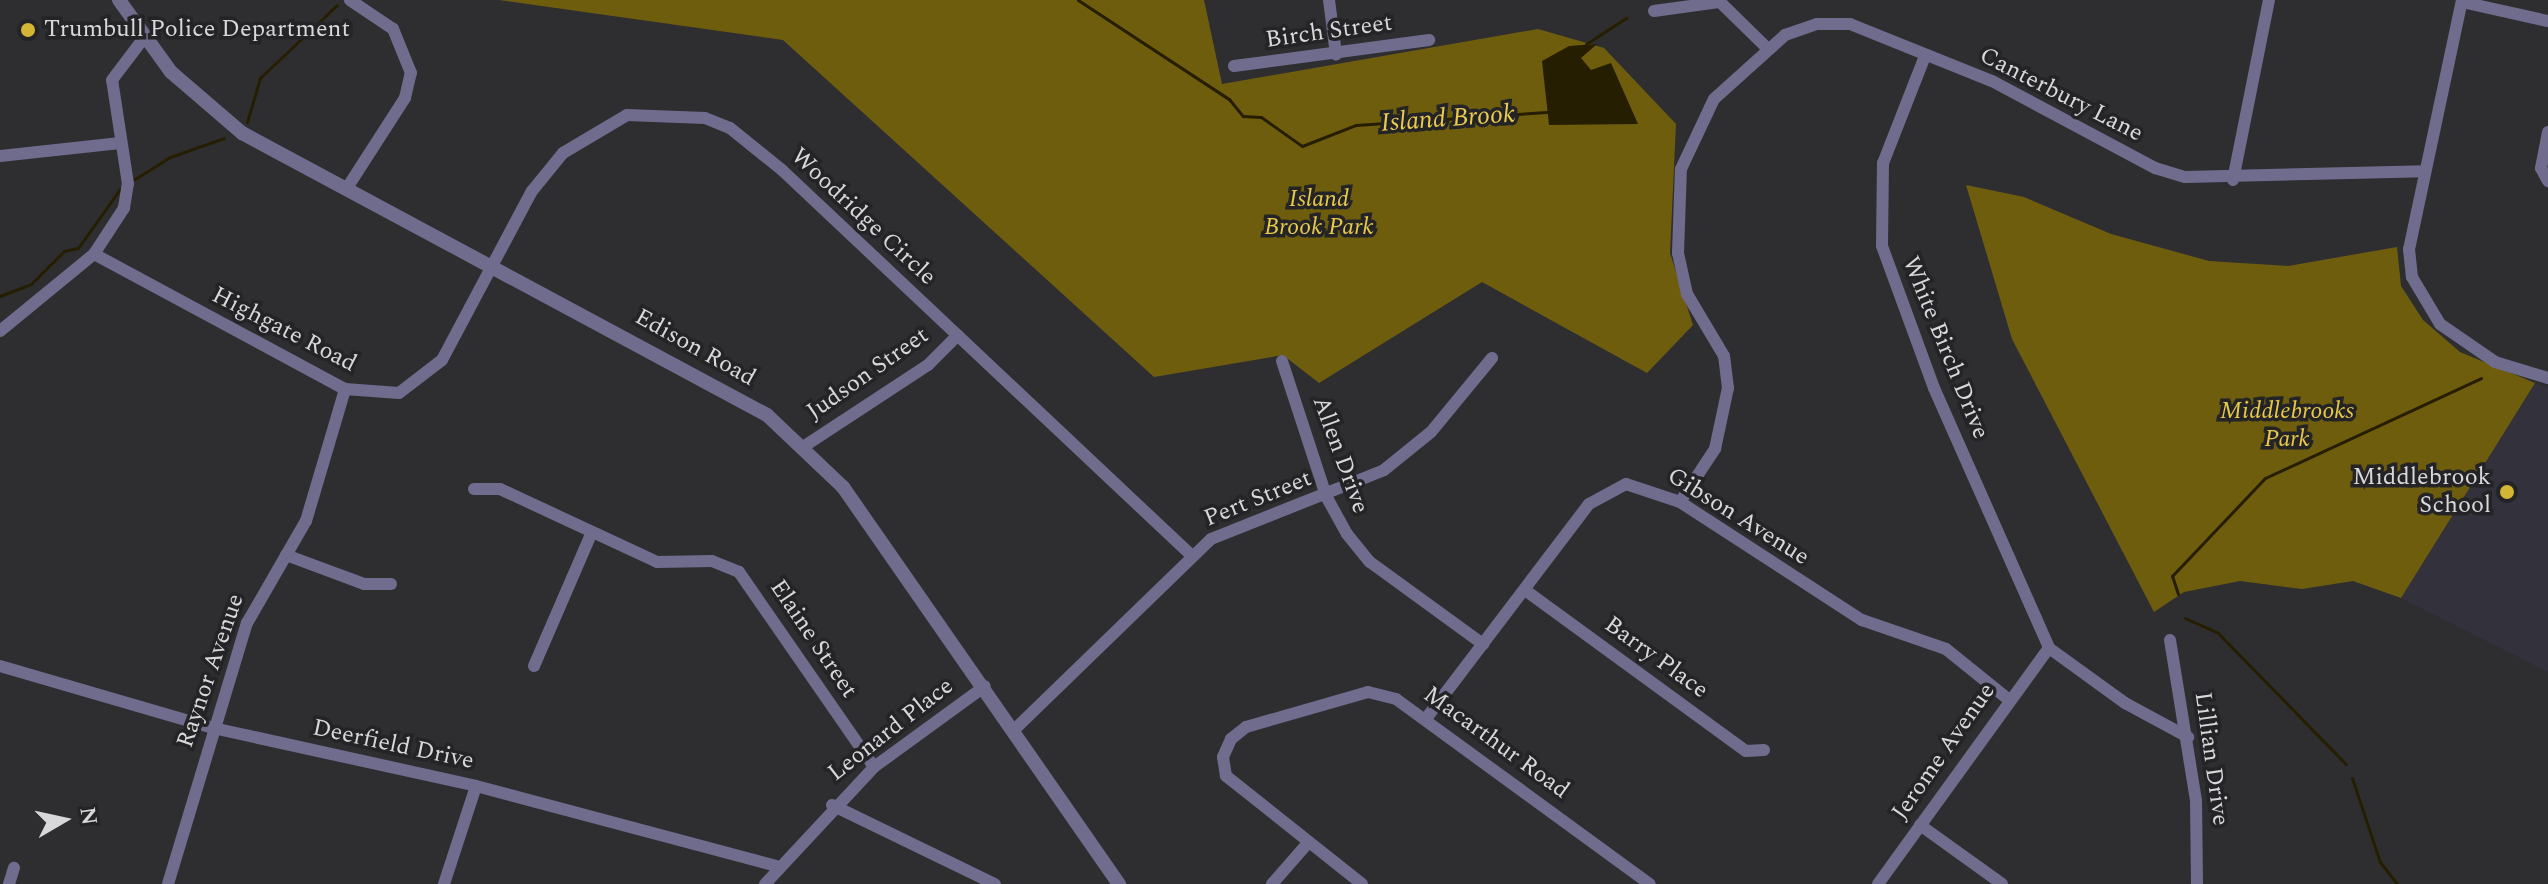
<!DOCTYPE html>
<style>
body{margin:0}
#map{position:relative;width:2548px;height:884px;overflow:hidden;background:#2e2e31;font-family:Spectral,serif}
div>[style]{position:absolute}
.built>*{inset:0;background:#33323c}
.forest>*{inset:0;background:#6f5d0e}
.water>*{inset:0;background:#261e01}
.stream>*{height:3px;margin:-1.5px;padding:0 1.5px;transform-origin:1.5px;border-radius:1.5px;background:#261e01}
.minor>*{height:12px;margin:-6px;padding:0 6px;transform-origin:6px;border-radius:6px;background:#706c8e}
.tertiary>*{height:14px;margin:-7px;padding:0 7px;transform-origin:7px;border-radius:7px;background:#706c8e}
.dots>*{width:22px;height:22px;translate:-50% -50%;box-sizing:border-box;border:4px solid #242427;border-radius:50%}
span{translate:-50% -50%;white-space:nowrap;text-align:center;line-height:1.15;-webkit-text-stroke:7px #242427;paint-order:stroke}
.poi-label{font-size:24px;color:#d8d7da}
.left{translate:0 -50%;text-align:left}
.right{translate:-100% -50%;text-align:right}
.street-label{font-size:24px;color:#d8d7da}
.park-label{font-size:24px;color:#e8c948;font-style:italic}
.water-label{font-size:26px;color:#ebcb4b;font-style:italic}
.north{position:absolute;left:24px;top:780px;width:80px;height:80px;-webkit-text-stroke:6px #242427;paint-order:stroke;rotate:81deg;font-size:22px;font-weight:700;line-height:32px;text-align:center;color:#d8d7da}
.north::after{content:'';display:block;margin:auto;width:28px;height:36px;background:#d8d7da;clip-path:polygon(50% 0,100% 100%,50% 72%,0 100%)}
</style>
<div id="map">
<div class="built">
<div style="clip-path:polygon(2535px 383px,2548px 387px,2548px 672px,2401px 598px)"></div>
</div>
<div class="forest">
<div style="clip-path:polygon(499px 0,1204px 0,1222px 84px,1538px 29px,1604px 48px,1676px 124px,1670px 253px,1693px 325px,1647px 373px,1482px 282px,1319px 383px,1283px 355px,1154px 377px,783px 40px)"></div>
<div style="clip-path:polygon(1966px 185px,2024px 197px,2111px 234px,2209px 261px,2288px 266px,2397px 247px,2401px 286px,2423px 320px,2460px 352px,2535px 383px,2401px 598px,2353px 581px,2302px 589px,2240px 581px,2184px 592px,2154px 612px,2012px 339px)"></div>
</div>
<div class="water">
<div style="clip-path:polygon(1597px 44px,1581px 58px,1591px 70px,1611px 63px,1638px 124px,1549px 125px,1542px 61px,1569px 46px)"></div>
</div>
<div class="stream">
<div style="left:1078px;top:0;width:181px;rotate:33.3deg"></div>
<div style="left:1229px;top:99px;width:22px;rotate:51deg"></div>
<div style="left:1243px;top:116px;width:18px;rotate:3deg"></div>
<div style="left:1261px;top:117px;width:50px;rotate:35.3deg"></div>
<div style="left:1302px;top:146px;width:58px;rotate:-21.3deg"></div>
<div style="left:1356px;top:125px;width:191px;rotate:-3.9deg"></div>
<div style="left:1586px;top:44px;width:48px;rotate:-33deg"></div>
<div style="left:247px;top:122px;width:46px;rotate:-73.5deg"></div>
<div style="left:260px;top:78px;width:106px;rotate:-43.5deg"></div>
<div style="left:135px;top:179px;width:41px;rotate:-32.2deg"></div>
<div style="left:170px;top:157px;width:57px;rotate:-19.4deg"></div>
<div style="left:0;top:296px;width:33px;rotate:-21deg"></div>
<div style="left:31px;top:284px;width:47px;rotate:-45deg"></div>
<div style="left:64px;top:251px;width:14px;rotate:-12deg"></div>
<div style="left:78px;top:248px;width:72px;rotate:-54.6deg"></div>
<div style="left:2178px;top:594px;width:19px;rotate:-108deg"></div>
<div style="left:2172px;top:576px;width:135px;rotate:-46.5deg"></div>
<div style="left:2265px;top:478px;width:238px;rotate:-24.8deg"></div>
<div style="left:2185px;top:618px;width:36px;rotate:24deg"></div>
<div style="left:2218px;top:633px;width:183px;rotate:45.7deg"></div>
<div style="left:2352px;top:778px;width:89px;rotate:71.6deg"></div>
<div style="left:2380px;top:862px;width:28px;rotate:52deg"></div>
</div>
<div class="minor">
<div style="left:1329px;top:0;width:55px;rotate:82.7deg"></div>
<div style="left:2462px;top:0;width:255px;rotate:102deg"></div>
<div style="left:2409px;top:249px;width:28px;rotate:84deg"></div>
<div style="left:2412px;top:277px;width:55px;rotate:59.2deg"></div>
<div style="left:2440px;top:324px;width:67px;rotate:34.6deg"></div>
<div style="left:2495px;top:362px;width:55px;rotate:16.8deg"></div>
<div style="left:2462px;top:2px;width:88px;rotate:12.5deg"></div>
<div style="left:1654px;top:11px;width:67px;rotate:-7.8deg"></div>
<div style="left:1720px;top:2px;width:64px;rotate:44.4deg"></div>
<div style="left:1925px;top:56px;width:115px;rotate:111.4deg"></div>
<div style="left:1883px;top:163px;width:83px;rotate:90.7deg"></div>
<div style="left:1882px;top:246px;width:151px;rotate:69.9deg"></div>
<div style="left:1934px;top:388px;width:284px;rotate:66.1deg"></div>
<div style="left:1234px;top:66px;width:197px;rotate:-7.6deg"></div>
<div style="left:2548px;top:132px;width:37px;rotate:101deg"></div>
<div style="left:2541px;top:168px;width:15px;rotate:62deg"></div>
<div style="left:0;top:156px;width:121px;rotate:-6.2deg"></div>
<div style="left:2233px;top:180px;width:184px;rotate:-78.7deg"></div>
<div style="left:347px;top:188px;width:107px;rotate:-57.2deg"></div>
<div style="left:405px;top:98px;width:26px;rotate:-77deg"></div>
<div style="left:411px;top:73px;width:48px;rotate:-112.2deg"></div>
<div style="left:393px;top:29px;width:52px;rotate:-146deg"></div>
<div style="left:94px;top:254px;width:285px;rotate:28.3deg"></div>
<div style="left:345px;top:389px;width:54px;rotate:4.2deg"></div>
<div style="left:399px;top:393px;width:54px;rotate:-37.5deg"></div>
<div style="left:442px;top:360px;width:191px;rotate:-62deg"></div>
<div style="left:532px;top:191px;width:49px;rotate:-50.8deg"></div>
<div style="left:563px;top:153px;width:74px;rotate:-30.7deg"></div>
<div style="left:627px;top:115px;width:78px;rotate:2.2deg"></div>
<div style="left:705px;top:118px;width:27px;rotate:22deg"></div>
<div style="left:730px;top:128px;width:67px;rotate:38.9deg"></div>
<div style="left:782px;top:170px;width:562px;rotate:43.27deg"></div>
<div style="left:0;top:331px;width:122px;rotate:-39.3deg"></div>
<div style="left:94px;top:254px;width:55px;rotate:-56.9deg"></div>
<div style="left:124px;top:208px;width:24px;rotate:-81deg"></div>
<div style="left:128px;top:184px;width:105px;rotate:-98.7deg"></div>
<div style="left:112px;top:80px;width:51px;rotate:-52.9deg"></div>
<div style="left:1282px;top:361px;width:142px;rotate:71.9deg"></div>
<div style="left:1326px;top:496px;width:43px;rotate:61.1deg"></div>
<div style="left:1347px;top:534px;width:36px;rotate:51deg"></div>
<div style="left:1370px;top:562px;width:140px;rotate:36deg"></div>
<div style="left:803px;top:447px;width:149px;rotate:-33.3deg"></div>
<div style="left:928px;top:365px;width:42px;rotate:-45deg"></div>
<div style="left:474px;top:489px;width:26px"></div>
<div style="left:500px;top:489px;width:173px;rotate:24.9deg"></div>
<div style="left:657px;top:562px;width:55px;rotate:-1deg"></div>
<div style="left:712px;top:561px;width:29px;rotate:22deg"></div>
<div style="left:739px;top:572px;width:237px;rotate:55.3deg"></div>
<div style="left:1680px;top:502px;width:64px;rotate:-56.6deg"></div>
<div style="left:1715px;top:449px;width:62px;rotate:-78deg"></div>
<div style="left:1728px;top:388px;width:32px;rotate:-97deg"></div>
<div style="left:1724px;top:356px;width:72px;rotate:-120.8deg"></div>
<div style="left:1687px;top:294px;width:42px;rotate:-102.4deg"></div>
<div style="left:1678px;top:253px;width:84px;rotate:-88deg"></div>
<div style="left:1681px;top:169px;width:77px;rotate:-64.8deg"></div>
<div style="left:1714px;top:99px;width:96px;rotate:-42deg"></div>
<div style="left:1785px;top:35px;width:34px;rotate:-19deg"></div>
<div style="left:1817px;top:24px;width:33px"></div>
<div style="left:1850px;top:24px;width:153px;rotate:21.9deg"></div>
<div style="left:1992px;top:81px;width:185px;rotate:28.1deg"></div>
<div style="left:2155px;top:168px;width:31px;rotate:17deg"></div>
<div style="left:2185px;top:177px;width:239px;rotate:-1.4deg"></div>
<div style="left:286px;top:555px;width:83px;rotate:20.4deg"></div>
<div style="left:364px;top:584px;width:27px"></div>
<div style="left:1525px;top:590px;width:273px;rotate:36.1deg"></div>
<div style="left:1746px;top:751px;width:18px;rotate:-3deg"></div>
<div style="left:2170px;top:640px;width:163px;rotate:80.8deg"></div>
<div style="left:2196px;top:801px;width:83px;rotate:89.3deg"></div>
<div style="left:2049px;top:648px;width:94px;rotate:35.9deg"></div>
<div style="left:2125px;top:703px;width:72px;rotate:28.4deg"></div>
<div style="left:0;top:666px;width:222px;rotate:16.2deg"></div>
<div style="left:213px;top:728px;width:269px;rotate:12.4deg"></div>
<div style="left:476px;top:786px;width:310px;rotate:14.9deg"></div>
<div style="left:534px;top:666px;width:144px;rotate:-66.6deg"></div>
<div style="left:1428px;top:716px;width:266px;rotate:-52.8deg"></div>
<div style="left:1589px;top:504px;width:42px;rotate:-28.4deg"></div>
<div style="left:1626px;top:484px;width:57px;rotate:18.4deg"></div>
<div style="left:1680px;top:502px;width:217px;rotate:33deg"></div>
<div style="left:1862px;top:620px;width:89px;rotate:19deg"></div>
<div style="left:1946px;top:649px;width:80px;rotate:38.9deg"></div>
<div style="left:1015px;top:729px;width:273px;rotate:-44.1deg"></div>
<div style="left:1211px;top:539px;width:186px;rotate:-21.7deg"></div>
<div style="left:1384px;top:470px;width:60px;rotate:-39deg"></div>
<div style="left:1431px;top:432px;width:96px;rotate:-50.5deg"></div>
<div style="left:832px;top:805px;width:181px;rotate:25.9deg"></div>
<div style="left:1920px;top:825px;width:101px;rotate:35.7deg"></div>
<div style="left:9px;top:884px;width:17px;rotate:-73deg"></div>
<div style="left:168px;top:884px;width:273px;rotate:-73.2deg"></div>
<div style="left:247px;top:623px;width:118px;rotate:-60deg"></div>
<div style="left:306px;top:521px;width:138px;rotate:-73.5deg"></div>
<div style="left:444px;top:884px;width:103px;rotate:-71.9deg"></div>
<div style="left:765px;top:884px;width:160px;rotate:-47deg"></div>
<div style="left:874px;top:767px;width:137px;rotate:-36.1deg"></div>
<div style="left:1272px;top:884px;width:53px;rotate:-48.8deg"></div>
<div style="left:1362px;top:884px;width:174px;rotate:-141.5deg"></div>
<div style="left:1226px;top:776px;width:19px;rotate:-99deg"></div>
<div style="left:1223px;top:757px;width:20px;rotate:-66deg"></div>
<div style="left:1231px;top:739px;width:19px;rotate:-39deg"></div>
<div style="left:1246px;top:727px;width:127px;rotate:-16deg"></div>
<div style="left:1368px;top:692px;width:29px;rotate:14deg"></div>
<div style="left:1396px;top:699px;width:314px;rotate:36.1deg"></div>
<div style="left:1878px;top:884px;width:291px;rotate:-54.1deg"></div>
</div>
<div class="tertiary">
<div style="left:119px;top:0;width:89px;rotate:54.2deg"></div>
<div style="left:171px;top:72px;width:94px;rotate:40.7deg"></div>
<div style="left:242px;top:133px;width:596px;rotate:28.24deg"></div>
<div style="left:767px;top:415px;width:105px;rotate:43.5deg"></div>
<div style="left:843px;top:487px;width:484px;rotate:55.2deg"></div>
</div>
<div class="dots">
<div style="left:28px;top:30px;background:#d4b635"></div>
<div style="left:2507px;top:492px;background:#d4b635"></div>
</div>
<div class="poi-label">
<span class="left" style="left:44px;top:30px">Trumbull Police Department</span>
<span class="right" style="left:2491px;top:492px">Middlebrook<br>School</span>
</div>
<div class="street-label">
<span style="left:1329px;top:32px;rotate:-8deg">Birch Street</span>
<span style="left:2061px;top:95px;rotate:27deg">Canterbury Lane</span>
<span style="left:863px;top:217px;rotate:43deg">Woodridge Circle</span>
<span style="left:284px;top:330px;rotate:27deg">Highgate Road</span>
<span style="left:695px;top:348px;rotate:29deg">Edison Road</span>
<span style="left:1945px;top:348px;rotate:68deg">White Birch Drive</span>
<span style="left:868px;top:374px;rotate:-35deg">Judson Street</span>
<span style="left:1340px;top:455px;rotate:70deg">Allen Drive</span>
<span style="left:1258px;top:499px;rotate:-22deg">Pert Street</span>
<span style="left:1738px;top:517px;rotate:32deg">Gibson Avenue</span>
<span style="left:813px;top:639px;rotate:56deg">Elaine Street</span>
<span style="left:1656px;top:658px;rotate:36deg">Barry Place</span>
<span style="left:211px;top:671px;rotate:-71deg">Raynor Avenue</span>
<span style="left:891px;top:730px;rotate:-38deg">Leonard Place</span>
<span style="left:1496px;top:743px;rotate:36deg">Macarthur Road</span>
<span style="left:393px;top:745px;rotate:12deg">Deerfield Drive</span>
<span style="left:1944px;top:752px;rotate:-55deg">Jerome Avenue</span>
<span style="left:2211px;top:759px;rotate:82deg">Lillian Drive</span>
</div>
<div class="park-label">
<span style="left:1319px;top:214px">Island<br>Brook Park</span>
<span style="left:2287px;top:426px">Middlebrooks<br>Park</span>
</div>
<div class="water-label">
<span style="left:1448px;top:119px;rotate:-4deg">Island Brook</span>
</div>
<div class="north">N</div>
</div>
